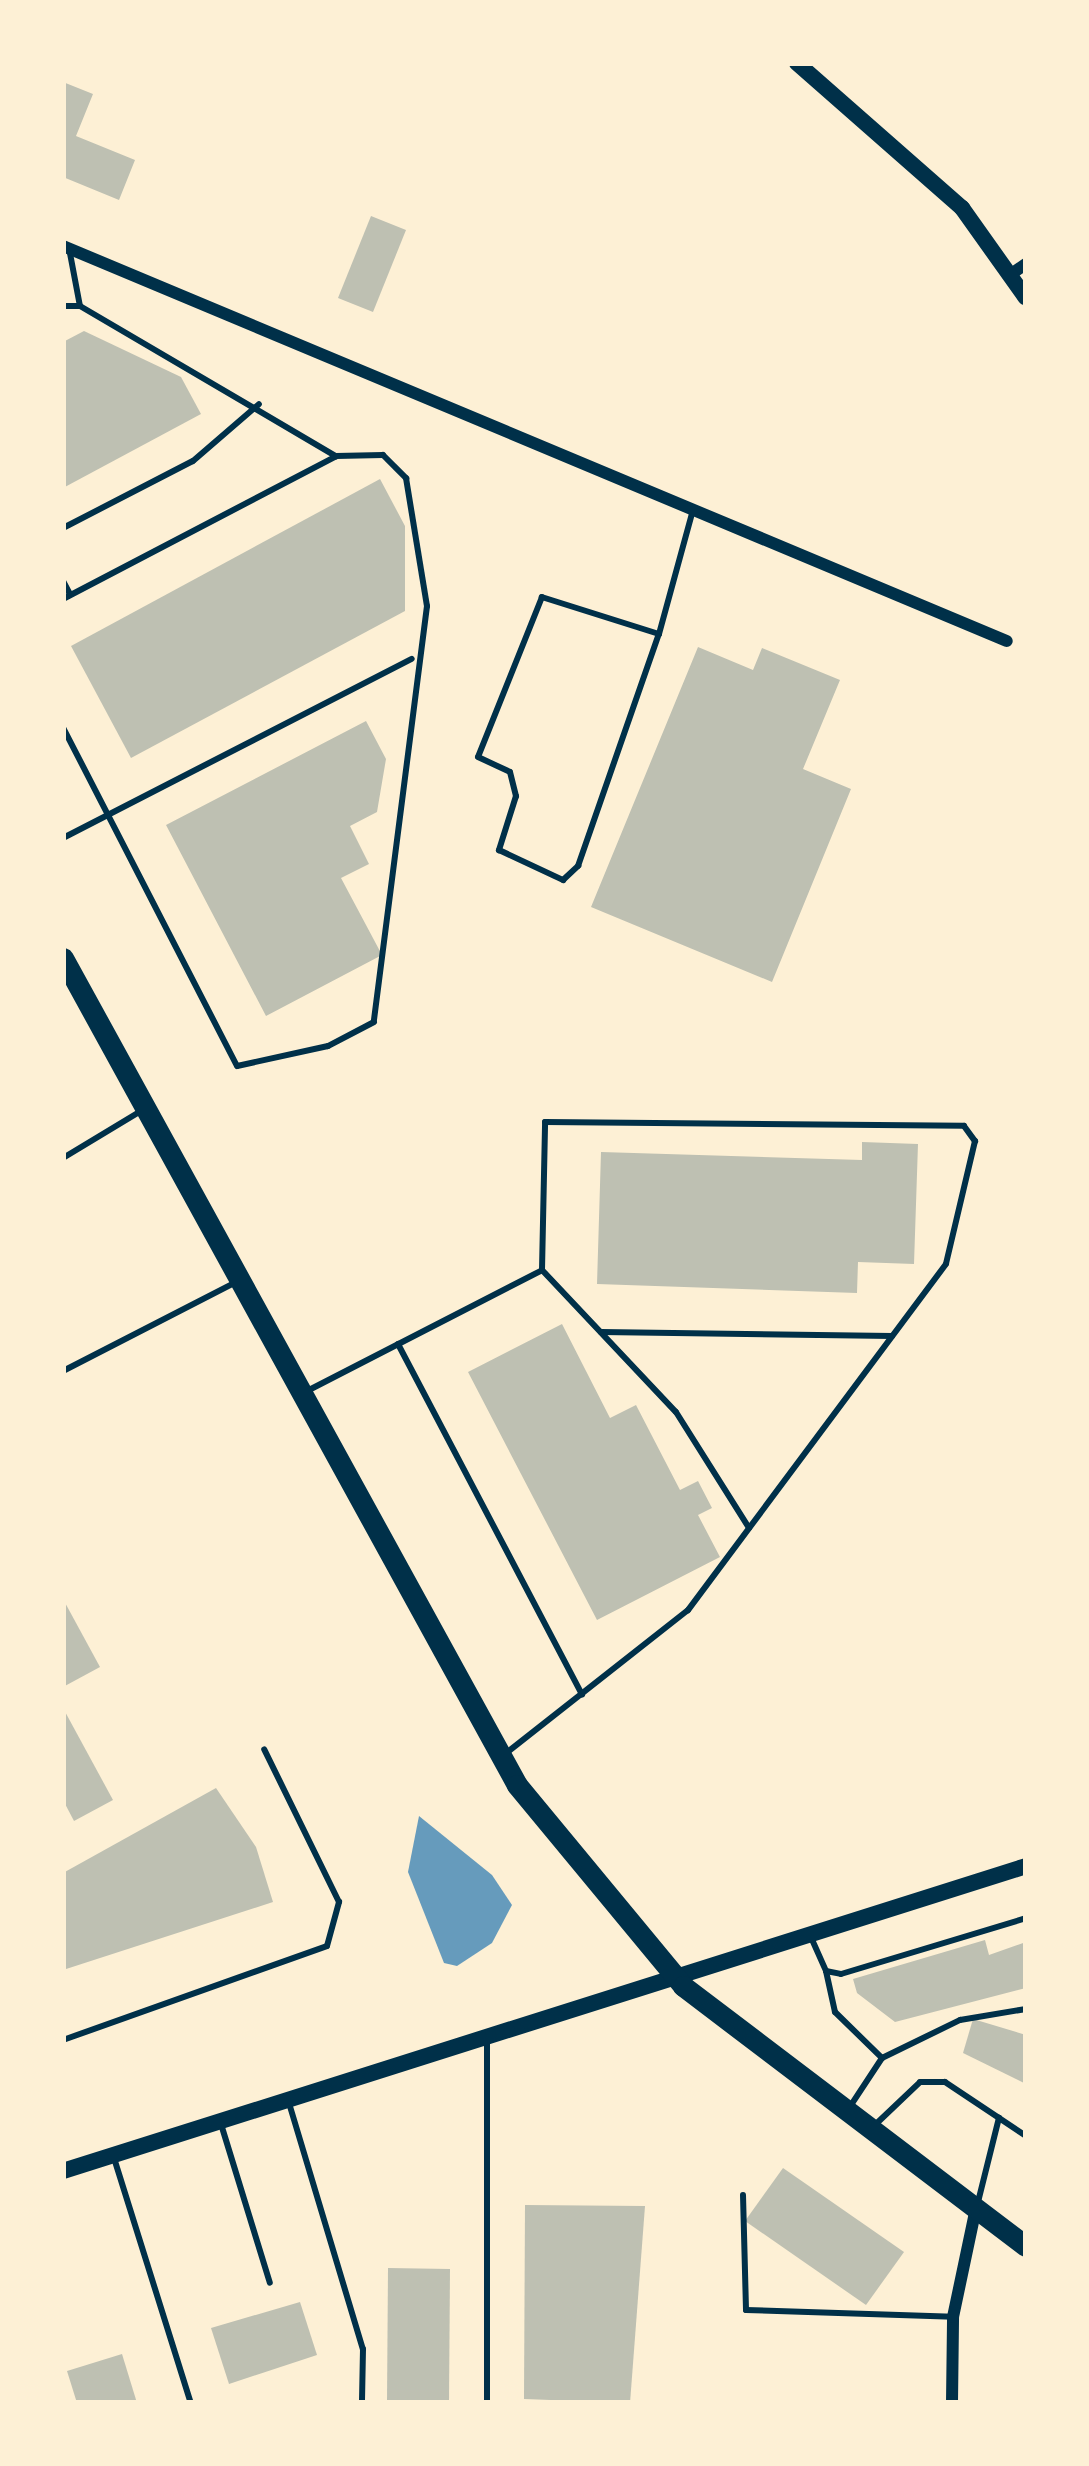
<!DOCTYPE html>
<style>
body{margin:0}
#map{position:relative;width:1089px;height:2466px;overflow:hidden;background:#fdf0d5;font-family:Helvetica,sans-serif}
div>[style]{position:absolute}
.water>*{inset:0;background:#669bbc}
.building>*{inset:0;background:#bec0b2}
.service>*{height:6px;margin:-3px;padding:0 3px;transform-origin:3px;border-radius:3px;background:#003049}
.minor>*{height:12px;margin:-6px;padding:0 6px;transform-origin:6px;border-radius:6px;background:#003049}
.tertiary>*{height:16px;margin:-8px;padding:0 8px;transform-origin:8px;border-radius:8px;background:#003049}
.primary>*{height:21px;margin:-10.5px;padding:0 10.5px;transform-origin:10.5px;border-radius:10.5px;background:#003049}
span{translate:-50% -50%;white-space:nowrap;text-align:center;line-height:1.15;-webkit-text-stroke:9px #fdf0d5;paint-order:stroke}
.frame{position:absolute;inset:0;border:66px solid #fdf0d5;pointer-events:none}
</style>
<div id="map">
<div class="water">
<div style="clip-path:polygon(419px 1816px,492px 1875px,512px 1905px,492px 1943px,457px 1966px,444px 1963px,408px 1872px)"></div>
</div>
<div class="building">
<div style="clip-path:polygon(63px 82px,93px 94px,76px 136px,135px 160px,119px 200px,63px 177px)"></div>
<div style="clip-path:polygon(371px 216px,406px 230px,373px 312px,338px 298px)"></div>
<div style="clip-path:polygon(84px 331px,181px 377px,201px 414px,63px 488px,63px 342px)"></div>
<div style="clip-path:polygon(380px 479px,405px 526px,405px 611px,131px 758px,71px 646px)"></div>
<div style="clip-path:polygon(698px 647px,753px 670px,762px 648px,840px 680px,803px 769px,851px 789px,772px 982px,591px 907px)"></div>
<div style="clip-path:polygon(366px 721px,386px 759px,377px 812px,350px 826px,369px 864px,341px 878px,382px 955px,266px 1016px,166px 825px)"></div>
<div style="clip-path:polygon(862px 1142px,918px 1144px,914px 1264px,858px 1262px,857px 1293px,597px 1284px,601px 1152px,862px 1160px)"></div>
<div style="clip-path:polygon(562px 1324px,610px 1418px,636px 1405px,680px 1490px,698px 1481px,712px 1508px,698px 1515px,720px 1557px,597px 1620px,468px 1372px)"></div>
<div style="clip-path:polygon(63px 1599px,100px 1667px,63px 1687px)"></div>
<div style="clip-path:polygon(63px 1708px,113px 1800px,74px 1821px,63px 1800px)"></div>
<div style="clip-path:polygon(216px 1788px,256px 1847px,273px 1902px,63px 1970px,63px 1873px)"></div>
<div style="clip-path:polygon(985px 1940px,989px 1955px,1026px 1942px,1026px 1988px,895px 2022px,857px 1993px,853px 1979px)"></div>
<div style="clip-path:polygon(973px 2019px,1026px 2035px,1024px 2083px,963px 2053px)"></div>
<div style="clip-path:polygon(783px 2168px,904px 2252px,866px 2305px,745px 2221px)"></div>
<div style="clip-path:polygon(525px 2205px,645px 2206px,630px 2403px,524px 2399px)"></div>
<div style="clip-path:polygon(388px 2268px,450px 2269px,449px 2403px,387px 2403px)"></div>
<div style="clip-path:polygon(300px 2302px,317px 2355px,229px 2384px,211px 2328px)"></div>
<div style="clip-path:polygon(122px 2354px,137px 2403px,77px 2403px,67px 2371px)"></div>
</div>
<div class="service">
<div style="left:69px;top:248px;width:59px;rotate:79.3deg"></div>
<div style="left:80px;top:306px;width:297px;rotate:30.4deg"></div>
<div style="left:63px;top:306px;width:17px"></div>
<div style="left:63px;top:528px;width:146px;rotate:-27.3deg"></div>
<div style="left:193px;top:461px;width:87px;rotate:-40.8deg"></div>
<div style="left:63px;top:581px;width:15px;rotate:62deg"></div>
<div style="left:63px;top:599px;width:308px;rotate:-27.6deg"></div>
<div style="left:336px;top:456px;width:47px;rotate:-1.2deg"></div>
<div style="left:383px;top:455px;width:33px;rotate:45deg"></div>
<div style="left:406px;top:478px;width:130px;rotate:80.7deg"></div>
<div style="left:427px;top:606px;width:419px;rotate:97.3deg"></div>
<div style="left:374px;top:1022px;width:52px;rotate:152.4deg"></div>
<div style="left:328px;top:1046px;width:93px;rotate:167.6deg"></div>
<div style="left:237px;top:1066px;width:380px;rotate:-117.2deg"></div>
<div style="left:659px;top:634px;width:123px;rotate:-162.5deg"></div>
<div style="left:542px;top:597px;width:172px;rotate:111.8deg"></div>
<div style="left:478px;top:757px;width:35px;rotate:25deg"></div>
<div style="left:510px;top:772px;width:25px;rotate:76deg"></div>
<div style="left:516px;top:796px;width:57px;rotate:107.5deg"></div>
<div style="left:499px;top:850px;width:71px;rotate:25.1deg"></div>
<div style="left:563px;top:880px;width:21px;rotate:-43deg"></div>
<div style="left:578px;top:866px;width:246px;rotate:-70.8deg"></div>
<div style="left:659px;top:634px;width:125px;rotate:-74.7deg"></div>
<div style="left:63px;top:838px;width:392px;rotate:-27.2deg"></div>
<div style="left:63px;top:1158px;width:91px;rotate:-31.1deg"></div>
<div style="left:542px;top:1270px;width:195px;rotate:46.7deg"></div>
<div style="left:676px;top:1412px;width:137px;rotate:57.8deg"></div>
<div style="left:601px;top:1332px;width:291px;rotate:0.8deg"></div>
<div style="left:398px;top:1344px;width:396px;rotate:62.3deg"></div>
<div style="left:63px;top:1371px;width:195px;rotate:-27.2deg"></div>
<div style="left:307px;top:1391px;width:264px;rotate:-27.2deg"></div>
<div style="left:542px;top:1270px;width:148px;rotate:-88.8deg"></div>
<div style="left:545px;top:1122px;width:419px;rotate:0.5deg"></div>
<div style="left:964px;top:1126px;width:19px;rotate:54deg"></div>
<div style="left:975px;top:1141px;width:126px;rotate:103.3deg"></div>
<div style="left:946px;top:1264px;width:432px;rotate:126.7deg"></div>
<div style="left:688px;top:1610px;width:234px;rotate:141.8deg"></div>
<div style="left:810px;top:1935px;width:39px;rotate:66deg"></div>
<div style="left:826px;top:1971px;width:15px;rotate:11deg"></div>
<div style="left:841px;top:1974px;width:193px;rotate:-16.8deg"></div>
<div style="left:826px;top:1971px;width:42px;rotate:77.6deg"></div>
<div style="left:835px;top:2012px;width:66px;rotate:44.4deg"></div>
<div style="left:882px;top:2058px;width:60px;rotate:123.4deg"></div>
<div style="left:63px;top:2040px;width:280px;rotate:-19.6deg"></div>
<div style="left:327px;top:1946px;width:46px;rotate:-74.7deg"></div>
<div style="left:339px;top:1902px;width:170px;rotate:-116.1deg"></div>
<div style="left:882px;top:2058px;width:87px;rotate:-26deg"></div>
<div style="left:960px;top:2020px;width:67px;rotate:-9.5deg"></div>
<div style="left:289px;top:2103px;width:257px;rotate:73.3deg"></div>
<div style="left:363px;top:2349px;width:54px;rotate:91.1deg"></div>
<div style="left:877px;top:2123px;width:59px;rotate:-43.6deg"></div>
<div style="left:920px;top:2082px;width:25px"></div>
<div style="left:945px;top:2082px;width:97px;rotate:33.7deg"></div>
<div style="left:221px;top:2124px;width:166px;rotate:72.9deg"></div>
<div style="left:114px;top:2158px;width:257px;rotate:72.6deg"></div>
<div style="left:743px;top:2195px;width:115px;rotate:88.5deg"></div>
<div style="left:746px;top:2310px;width:207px;rotate:1.9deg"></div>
<div style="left:978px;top:2202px;width:87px;rotate:-76deg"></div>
<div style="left:487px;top:2403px;width:361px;rotate:-90deg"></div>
</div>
<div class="minor">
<div style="left:63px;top:246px;width:1023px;rotate:22.71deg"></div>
<div style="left:1010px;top:275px;width:19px;rotate:-35deg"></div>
<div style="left:952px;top:2403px;width:86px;rotate:-89.3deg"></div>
<div style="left:953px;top:2317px;width:106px;rotate:-78.1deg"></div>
</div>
<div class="tertiary">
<div style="left:797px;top:63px;width:220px;rotate:41.3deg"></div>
<div style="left:962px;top:208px;width:110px;rotate:54.6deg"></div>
<div style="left:63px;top:2171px;width:1010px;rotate:-17.57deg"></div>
</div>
<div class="primary">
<div style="left:63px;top:958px;width:943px;rotate:61.23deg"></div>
<div style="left:517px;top:1785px;width:261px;rotate:50.4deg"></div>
<div style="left:683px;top:1986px;width:430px;rotate:37.2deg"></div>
</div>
<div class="frame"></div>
</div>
